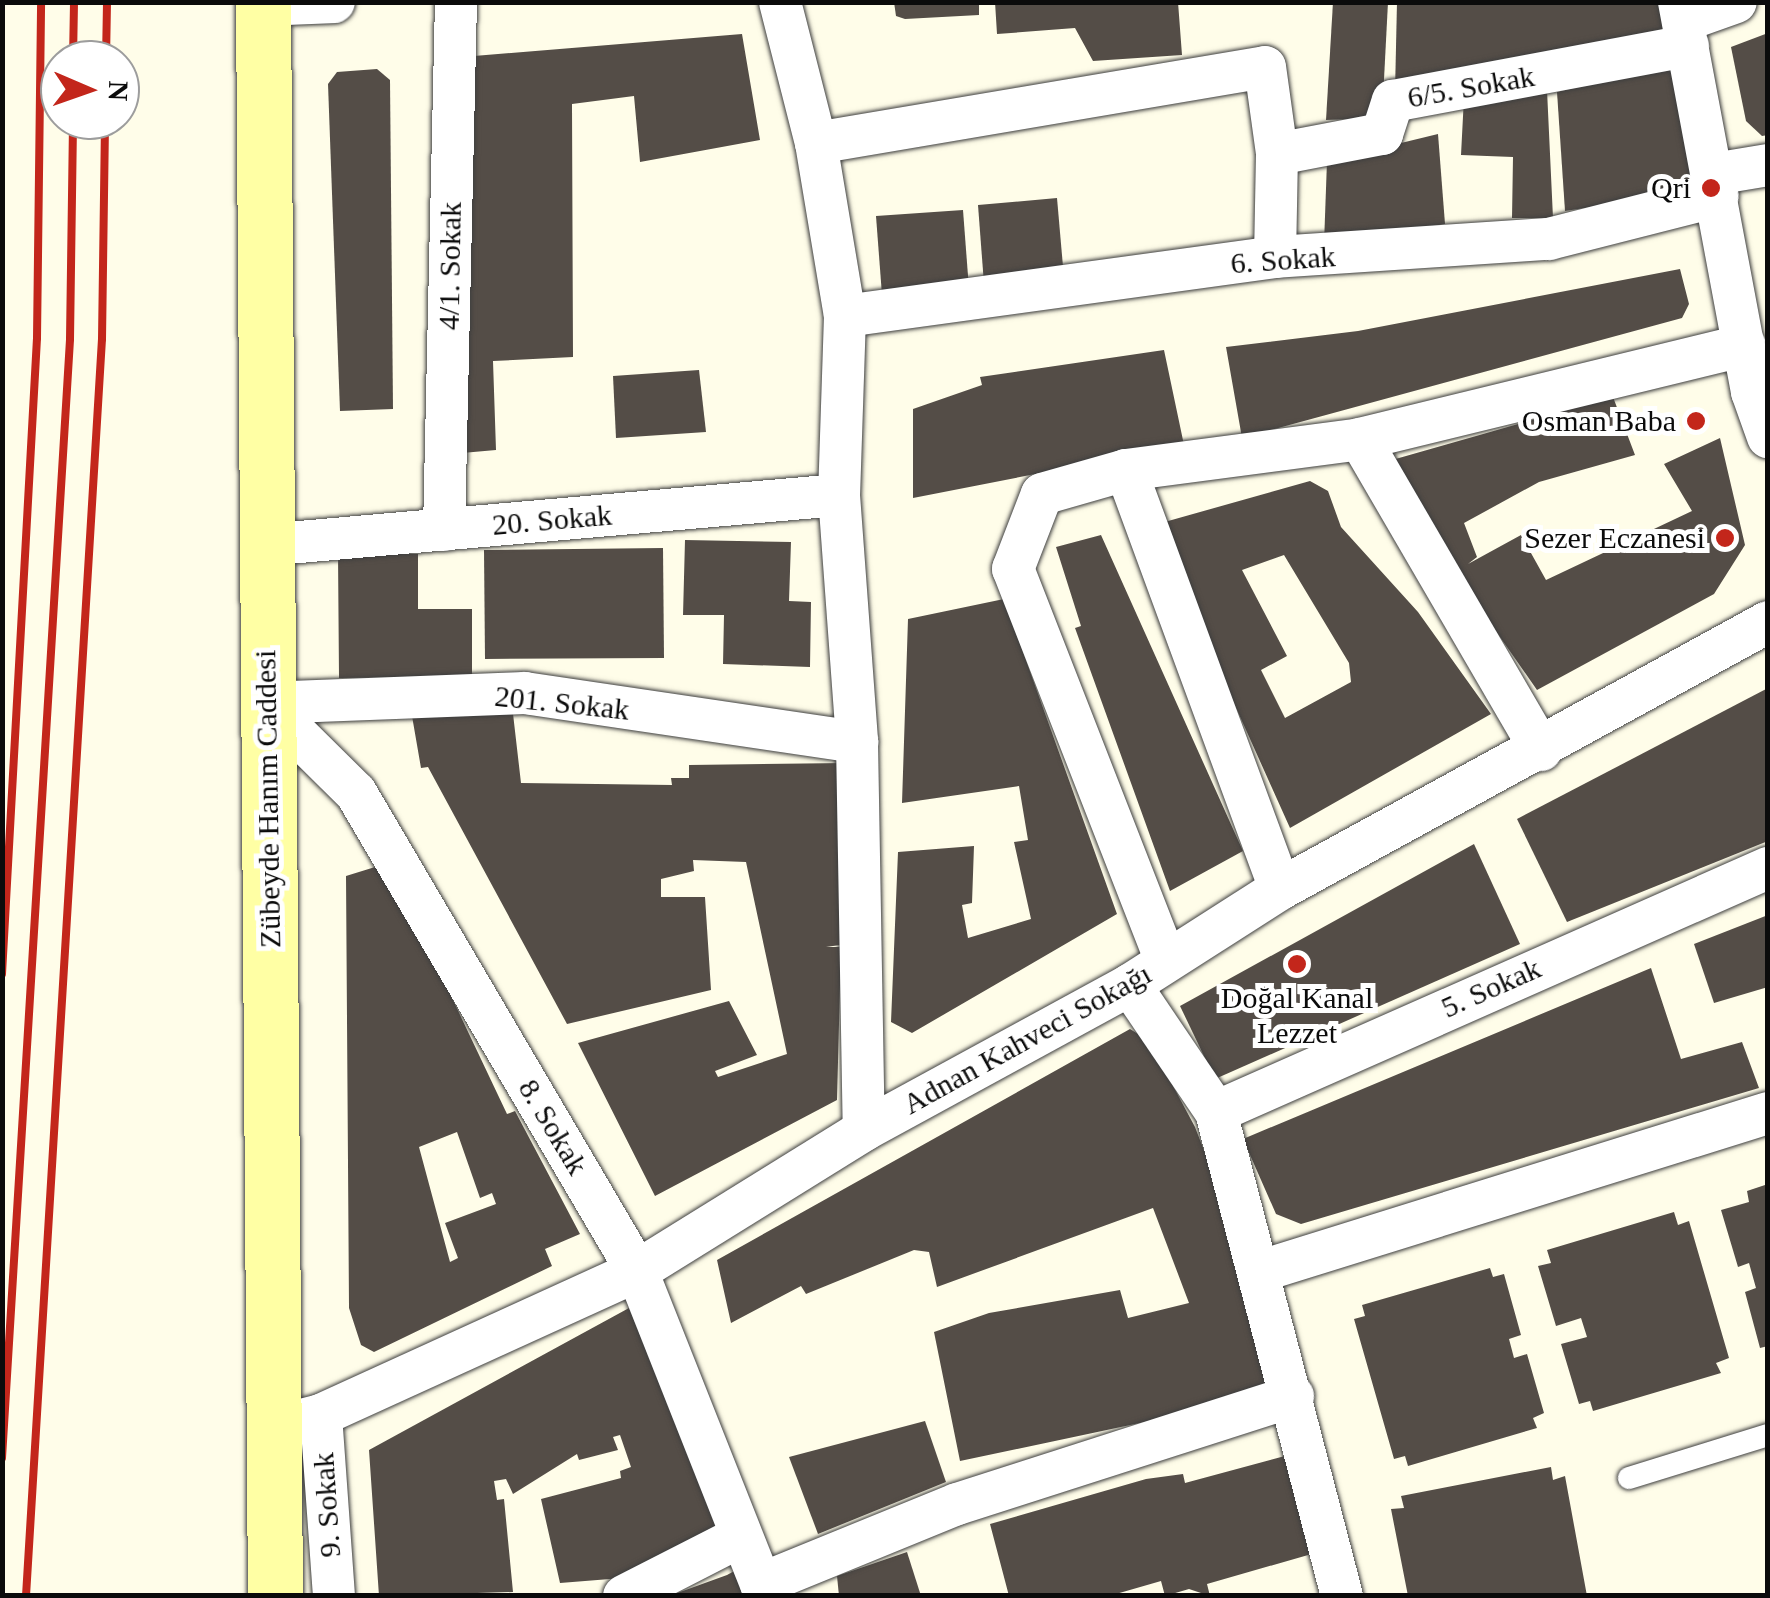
<!DOCTYPE html>
<meta charset="utf-8">
<style>
body{margin:0}
#map{position:relative;width:1770px;height:1598px;overflow:hidden;background:#fffde9;font-family:"Times New Roman",serif}
div>[style]{position:absolute}
.building>*{inset:0;background:#544d47}
.roads{filter:drop-shadow(0 0 2px #3e3e3e) drop-shadow(0 0 2px #3e3e3e)}
.service>*{height:22px;margin:-11px;padding:0 11px;transform-origin:11px;border-radius:11px;background:#fff}
.minor>*{height:42px;margin:-21px;padding:0 21px;transform-origin:21px;border-radius:21px;background:#fff}
.secondary>*{height:55px;margin:-27.5px;padding:0 27.5px;transform-origin:27.5px;border-radius:27.5px;background:#ffffa4}
.rail>*{height:8px;margin:-4px;padding:0 4px;transform-origin:4px;border-radius:4px;background:#c3261b}
.dots>*{width:28px;height:28px;translate:-50% -50%;box-sizing:border-box;border:5px solid #fff;border-radius:50%}
span{translate:-50% -50%;white-space:nowrap;text-align:center;line-height:1.15;-webkit-text-stroke:10px #fff;paint-order:stroke}
.street-label{font-size:30px;color:#0b0b0b}
.poi-label{font-size:30px;color:#0b0b0b}
.right{translate:-100% -50%;text-align:right}
.frame{position:absolute;inset:0;border:5px solid #0b0b0b;pointer-events:none}
.north{position:absolute;left:40px;top:40px;width:100px;height:100px;box-sizing:border-box;background:#fff;border:2px solid #9d9d9d;border-radius:50%;rotate:92deg;font-size:28px;font-weight:700;line-height:40px;text-align:center;color:#0b0b0b}
.north::after{content:'';display:block;margin:auto;width:35px;height:45px;background:#c3261b;clip-path:polygon(50% 0,100% 100%,50% 72%,0 100%)}
</style>
<div id="map">
<div class="building">
<div style="clip-path:polygon(894px 2px,979px 2px,979px 15px,905px 19px,896px 16px)"></div>
<div style="clip-path:polygon(995px 2px,1178px 2px,1182px 55px,1093px 61px,1075px 28px,997px 34px)"></div>
<div style="clip-path:polygon(1333px 2px,1388px 2px,1382px 118px,1326px 120px)"></div>
<div style="clip-path:polygon(1397px 2px,1665px 2px,1673px 38px,1395px 92px)"></div>
<div style="clip-path:polygon(1768px 33px,1768px 135px,1762px 136px,1746px 121px,1731px 47px)"></div>
<div style="clip-path:polygon(742px 34px,760px 140px,640px 162px,634px 96px,572px 104px,573px 357px,493px 361px,496px 450px,462px 453px,462px 57px)"></div>
<div style="clip-path:polygon(1674px 64px,1697px 191px,1565px 211px,1557px 92px)"></div>
<div style="clip-path:polygon(377px 69px,390px 80px,393px 409px,340px 411px,328px 84px,337px 72px)"></div>
<div style="clip-path:polygon(1547px 90px,1553px 218px,1512px 218px,1513px 157px,1461px 155px,1464px 97px)"></div>
<div style="clip-path:polygon(1438px 134px,1445px 224px,1324px 244px,1327px 161px)"></div>
<div style="clip-path:polygon(1057px 198px,1064px 278px,984px 284px,978px 205px)"></div>
<div style="clip-path:polygon(963px 210px,969px 289px,882px 295px,876px 216px)"></div>
<div style="clip-path:polygon(1680px 269px,1689px 304px,1682px 318px,1242px 438px,1226px 347px,1358px 331px)"></div>
<div style="clip-path:polygon(1164px 350px,1184px 445px,913px 498px,913px 409px,982px 385px,980px 377px)"></div>
<div style="clip-path:polygon(699px 370px,706px 432px,616px 438px,613px 376px)"></div>
<div style="clip-path:polygon(1613px 397px,1635px 455px,1539px 482px,1464px 523px,1477px 557px,1468px 564px,1521px 535px,1546px 580px,1692px 511px,1664px 464px,1720px 438px,1745px 545px,1714px 594px,1537px 690px,1454px 571px,1392px 460px)"></div>
<div style="clip-path:polygon(evenodd,1310px 481px,1328px 491px,1341px 527px,1418px 612px,1491px 714px,1290px 828px,1154px 525px,1310px 481px,1284px 555px,1349px 663px,1351px 682px,1285px 718px,1261px 670px,1287px 656px,1242px 570px,1284px 555px)"></div>
<div style="clip-path:polygon(1101px 535px,1243px 851px,1170px 891px,1075px 628px,1081px 626px,1056px 547px)"></div>
<div style="clip-path:polygon(685px 540px,791px 542px,789px 601px,811px 602px,810px 667px,723px 664px,724px 615px,683px 615px)"></div>
<div style="clip-path:polygon(663px 548px,664px 658px,485px 659px,484px 550px)"></div>
<div style="clip-path:polygon(338px 554px,418px 554px,418px 609px,472px 609px,472px 677px,339px 678px)"></div>
<div style="clip-path:polygon(1004px 599px,1117px 914px,912px 1033px,891px 1022px,898px 852px,974px 846px,972px 903px,962px 905px,968px 938px,1031px 919px,1014px 842px,1028px 840px,1019px 786px,902px 803px,908px 619px)"></div>
<div style="clip-path:polygon(1768px 688px,1768px 841px,1567px 922px,1517px 819px)"></div>
<div style="clip-path:polygon(512px 705px,521px 783px,672px 785px,671px 778px,689px 778px,689px 765px,845px 763px,840px 945px,826px 947px,841px 947px,837px 1100px,655px 1196px,578px 1043px,729px 1001px,757px 1055px,715px 1071px,718px 1077px,787px 1054px,746px 862px,693px 860px,694px 871px,661px 879px,661px 897px,705px 897px,711px 990px,567px 1024px,428px 767px,421px 768px,412px 716px)"></div>
<div style="clip-path:polygon(1474px 844px,1520px 944px,1215px 1079px,1180px 1006px)"></div>
<div style="clip-path:polygon(evenodd,388px 863px,507px 1114px,515px 1111px,580px 1234px,545px 1249px,552px 1266px,374px 1352px,361px 1345px,349px 1308px,346px 876px,388px 863px,457px 1132px,480px 1198px,492px 1193px,496px 1204px,445px 1223px,458px 1258px,450px 1262px,419px 1147px,457px 1132px)"></div>
<div style="clip-path:polygon(1768px 915px,1768px 987px,1714px 1003px,1694px 944px)"></div>
<div style="clip-path:polygon(1651px 968px,1681px 1059px,1742px 1042px,1759px 1088px,1301px 1224px,1276px 1214px,1243px 1139px)"></div>
<div style="clip-path:polygon(1130px 1029px,1149px 1041px,1195px 1127px,1252px 1275px,1274px 1381px,1168px 1417px,960px 1461px,934px 1332px,989px 1313px,1120px 1290px,1128px 1318px,1189px 1303px,1153px 1208px,937px 1287px,929px 1252px,914px 1250px,806px 1294px,801px 1286px,731px 1323px,717px 1260px)"></div>
<div style="clip-path:polygon(1768px 1184px,1768px 1346px,1760px 1348px,1745px 1292px,1756px 1288px,1749px 1263px,1738px 1267px,1721px 1210px,1749px 1202px,1747px 1191px)"></div>
<div style="clip-path:polygon(1674px 1212px,1678px 1225px,1689px 1221px,1729px 1358px,1716px 1363px,1721px 1373px,1593px 1411px,1590px 1401px,1579px 1404px,1561px 1344px,1587px 1337px,1581px 1318px,1556px 1326px,1538px 1266px,1551px 1263px,1547px 1250px)"></div>
<div style="clip-path:polygon(1490px 1268px,1493px 1277px,1504px 1274px,1521px 1335px,1509px 1339px,1514px 1358px,1527px 1354px,1544px 1413px,1533px 1418px,1537px 1428px,1408px 1466px,1405px 1456px,1394px 1459px,1354px 1319px,1365px 1316px,1362px 1305px)"></div>
<div style="clip-path:polygon(629px 1308px,723px 1535px,635px 1577px,560px 1583px,541px 1499px,621px 1478px,620px 1471px,631px 1467px,620px 1435px,613px 1437px,618px 1450px,579px 1460px,577px 1454px,513px 1494px,506px 1479px,494px 1481px,497px 1500px,504px 1499px,513px 1592px,379px 1596px,369px 1450px)"></div>
<div style="clip-path:polygon(925px 1421px,946px 1482px,818px 1534px,789px 1457px)"></div>
<div style="clip-path:polygon(1296px 1453px,1322px 1551px,1207px 1584px,1210px 1596px,1189px 1589px,1165px 1596px,1161px 1581px,1109px 1596px,1009px 1596px,990px 1524px,1146px 1479px,1183px 1474px,1185px 1483px)"></div>
<div style="clip-path:polygon(1551px 1467px,1553px 1480px,1565px 1476px,1587px 1596px,1408px 1596px,1391px 1509px,1404px 1508px,1401px 1496px)"></div>
<div style="clip-path:polygon(907px 1552px,921px 1596px,839px 1596px,837px 1576px)"></div>
<div style="clip-path:polygon(738px 1569px,748px 1596px,669px 1596px,727px 1575px)"></div>
</div>
<div class="roads">
<div class="service">
<div style="left:1629px;top:1478px;width:145px;rotate:-17.2deg"></div>
</div>
<div class="minor">
<div style="left:780px;top:2px;width:146px;rotate:75.7deg"></div>
<div style="left:816px;top:143px;width:175px;rotate:80.5deg"></div>
<div style="left:845px;top:316px;width:179px;rotate:91.9deg"></div>
<div style="left:839px;top:495px;width:248px;rotate:85.8deg"></div>
<div style="left:857px;top:742px;width:388px;rotate:89deg"></div>
<div style="left:1679px;top:2px;width:397px;rotate:79.4deg"></div>
<div style="left:1752px;top:392px;width:48px;rotate:70.4deg"></div>
<div style="left:263px;top:5px;width:71px;rotate:-2.4deg"></div>
<div style="left:1683px;top:21px;width:56px;rotate:-19.7deg"></div>
<div style="left:816px;top:143px;width:455px;rotate:-9.6deg"></div>
<div style="left:1265px;top:67px;width:88px;rotate:82.1deg"></div>
<div style="left:1277px;top:154px;width:103px;rotate:91.1deg"></div>
<div style="left:1277px;top:154px;width:107px;rotate:-10.8deg"></div>
<div style="left:1382px;top:134px;width:35px;rotate:-72deg"></div>
<div style="left:1393px;top:101px;width:300px;rotate:-10.6deg"></div>
<div style="left:1714px;top:174px;width:55px;rotate:-9.5deg"></div>
<div style="left:845px;top:316px;width:434px;rotate:-7.8deg"></div>
<div style="left:1275px;top:257px;width:275px;rotate:-3.8deg"></div>
<div style="left:1549px;top:239px;width:174px;rotate:-14.3deg"></div>
<div style="left:1360px;top:439px;width:360px;rotate:59.8deg"></div>
<div style="left:1126px;top:470px;width:446px;rotate:69.8deg"></div>
<div style="left:444px;top:530px;width:528px;rotate:-88.7deg"></div>
<div style="left:265px;top:545px;width:576px;rotate:-4.98deg"></div>
<div style="left:265px;top:703px;width:128px;rotate:44.7deg"></div>
<div style="left:356px;top:793px;width:554px;rotate:59.55deg"></div>
<div style="left:637px;top:1271px;width:350px;rotate:68.4deg"></div>
<div style="left:265px;top:703px;width:260px;rotate:-2.2deg"></div>
<div style="left:525px;top:693px;width:336px;rotate:8.4deg"></div>
<div style="left:1166px;top:961px;width:421px;rotate:-111.3deg"></div>
<div style="left:1013px;top:569px;width:80px;rotate:-68.9deg"></div>
<div style="left:1042px;top:494px;width:87px;rotate:-15.9deg"></div>
<div style="left:1126px;top:470px;width:236px;rotate:-7.5deg"></div>
<div style="left:1360px;top:439px;width:396px;rotate:-13.7deg"></div>
<div style="left:1130px;top:985px;width:153px;rotate:55.9deg"></div>
<div style="left:1216px;top:1112px;width:500px;rotate:75.41deg"></div>
<div style="left:1216px;top:1112px;width:604px;rotate:-23.85deg"></div>
<div style="left:1261px;top:1271px;width:531px;rotate:-17.31deg"></div>
<div style="left:321px;top:1415px;width:181px;rotate:85.9deg"></div>
<div style="left:274px;top:1427px;width:49px;rotate:-14.3deg"></div>
<div style="left:321px;top:1415px;width:347px;rotate:-24.5deg"></div>
<div style="left:637px;top:1271px;width:267px;rotate:-31.8deg"></div>
<div style="left:864px;top:1130px;width:303px;rotate:-28.6deg"></div>
<div style="left:1130px;top:985px;width:178px;rotate:-32.6deg"></div>
<div style="left:1280px;top:889px;width:556px;rotate:-28.68deg"></div>
<div style="left:761px;top:1584px;width:212px;rotate:-22.2deg"></div>
<div style="left:957px;top:1504px;width:353px;rotate:-17.8deg"></div>
<div style="left:624px;top:1596px;width:131px;rotate:-27.1deg"></div>
</div>
<div class="secondary">
<div style="left:263px;top:2px;width:1594px;rotate:89.57deg"></div>
</div>
</div>
<div class="rail">
<div style="left:73px;top:60px;width:58px;rotate:-89deg"></div>
<div style="left:106px;top:60px;width:58px;rotate:-89deg"></div>
<div style="left:2px;top:974px;width:637px;rotate:-86.85deg"></div>
<div style="left:37px;top:338px;width:336px;rotate:-89.3deg"></div>
<div style="left:2px;top:1458px;width:1121px;rotate:-86.52deg"></div>
<div style="left:70px;top:339px;width:219px;rotate:-89.2deg"></div>
<div style="left:26px;top:1596px;width:1259px;rotate:-86.54deg"></div>
<div style="left:102px;top:339px;width:219px;rotate:-89.2deg"></div>
</div>
<div class="dots">
<div style="left:1711px;top:188px;background:#c3261b"></div>
<div style="left:1696px;top:421px;background:#c3261b"></div>
<div style="left:1725px;top:538px;background:#c3261b"></div>
<div style="left:1297px;top:964px;background:#c3261b"></div>
</div>
<div class="street-label">
<span style="left:1471px;top:87px;rotate:-10deg">6/5. Sokak</span>
<span style="left:1283px;top:260px;rotate:-4deg">6. Sokak</span>
<span style="left:450px;top:266px;rotate:-89deg">4/1. Sokak</span>
<span style="left:552px;top:520px;rotate:-5deg">20. Sokak</span>
<span style="left:562px;top:703px;rotate:6deg">201. Sokak</span>
<span style="left:268px;top:799px;rotate:-91deg">Zübeyde Hanım Caddesi</span>
<span style="left:1491px;top:988px;rotate:-24deg">5. Sokak</span>
<span style="left:1027px;top:1039px;rotate:-29deg">Adnan Kahveci Sokağı</span>
<span style="left:553px;top:1127px;rotate:59deg">8. Sokak</span>
<span style="left:327px;top:1505px;rotate:-94deg">9. Sokak</span>
</div>
<div class="poi-label">
<span class="right" style="left:1691px;top:188px">Qri</span>
<span class="right" style="left:1676px;top:421px">Osman Baba</span>
<span class="right" style="left:1705px;top:538px">Sezer Eczanesi</span>
<span style="left:1297px;top:1015px">Doğal Kanal<br>Lezzet</span>
</div>
<div class="frame"></div>
<div class="north">N</div>
</div>
